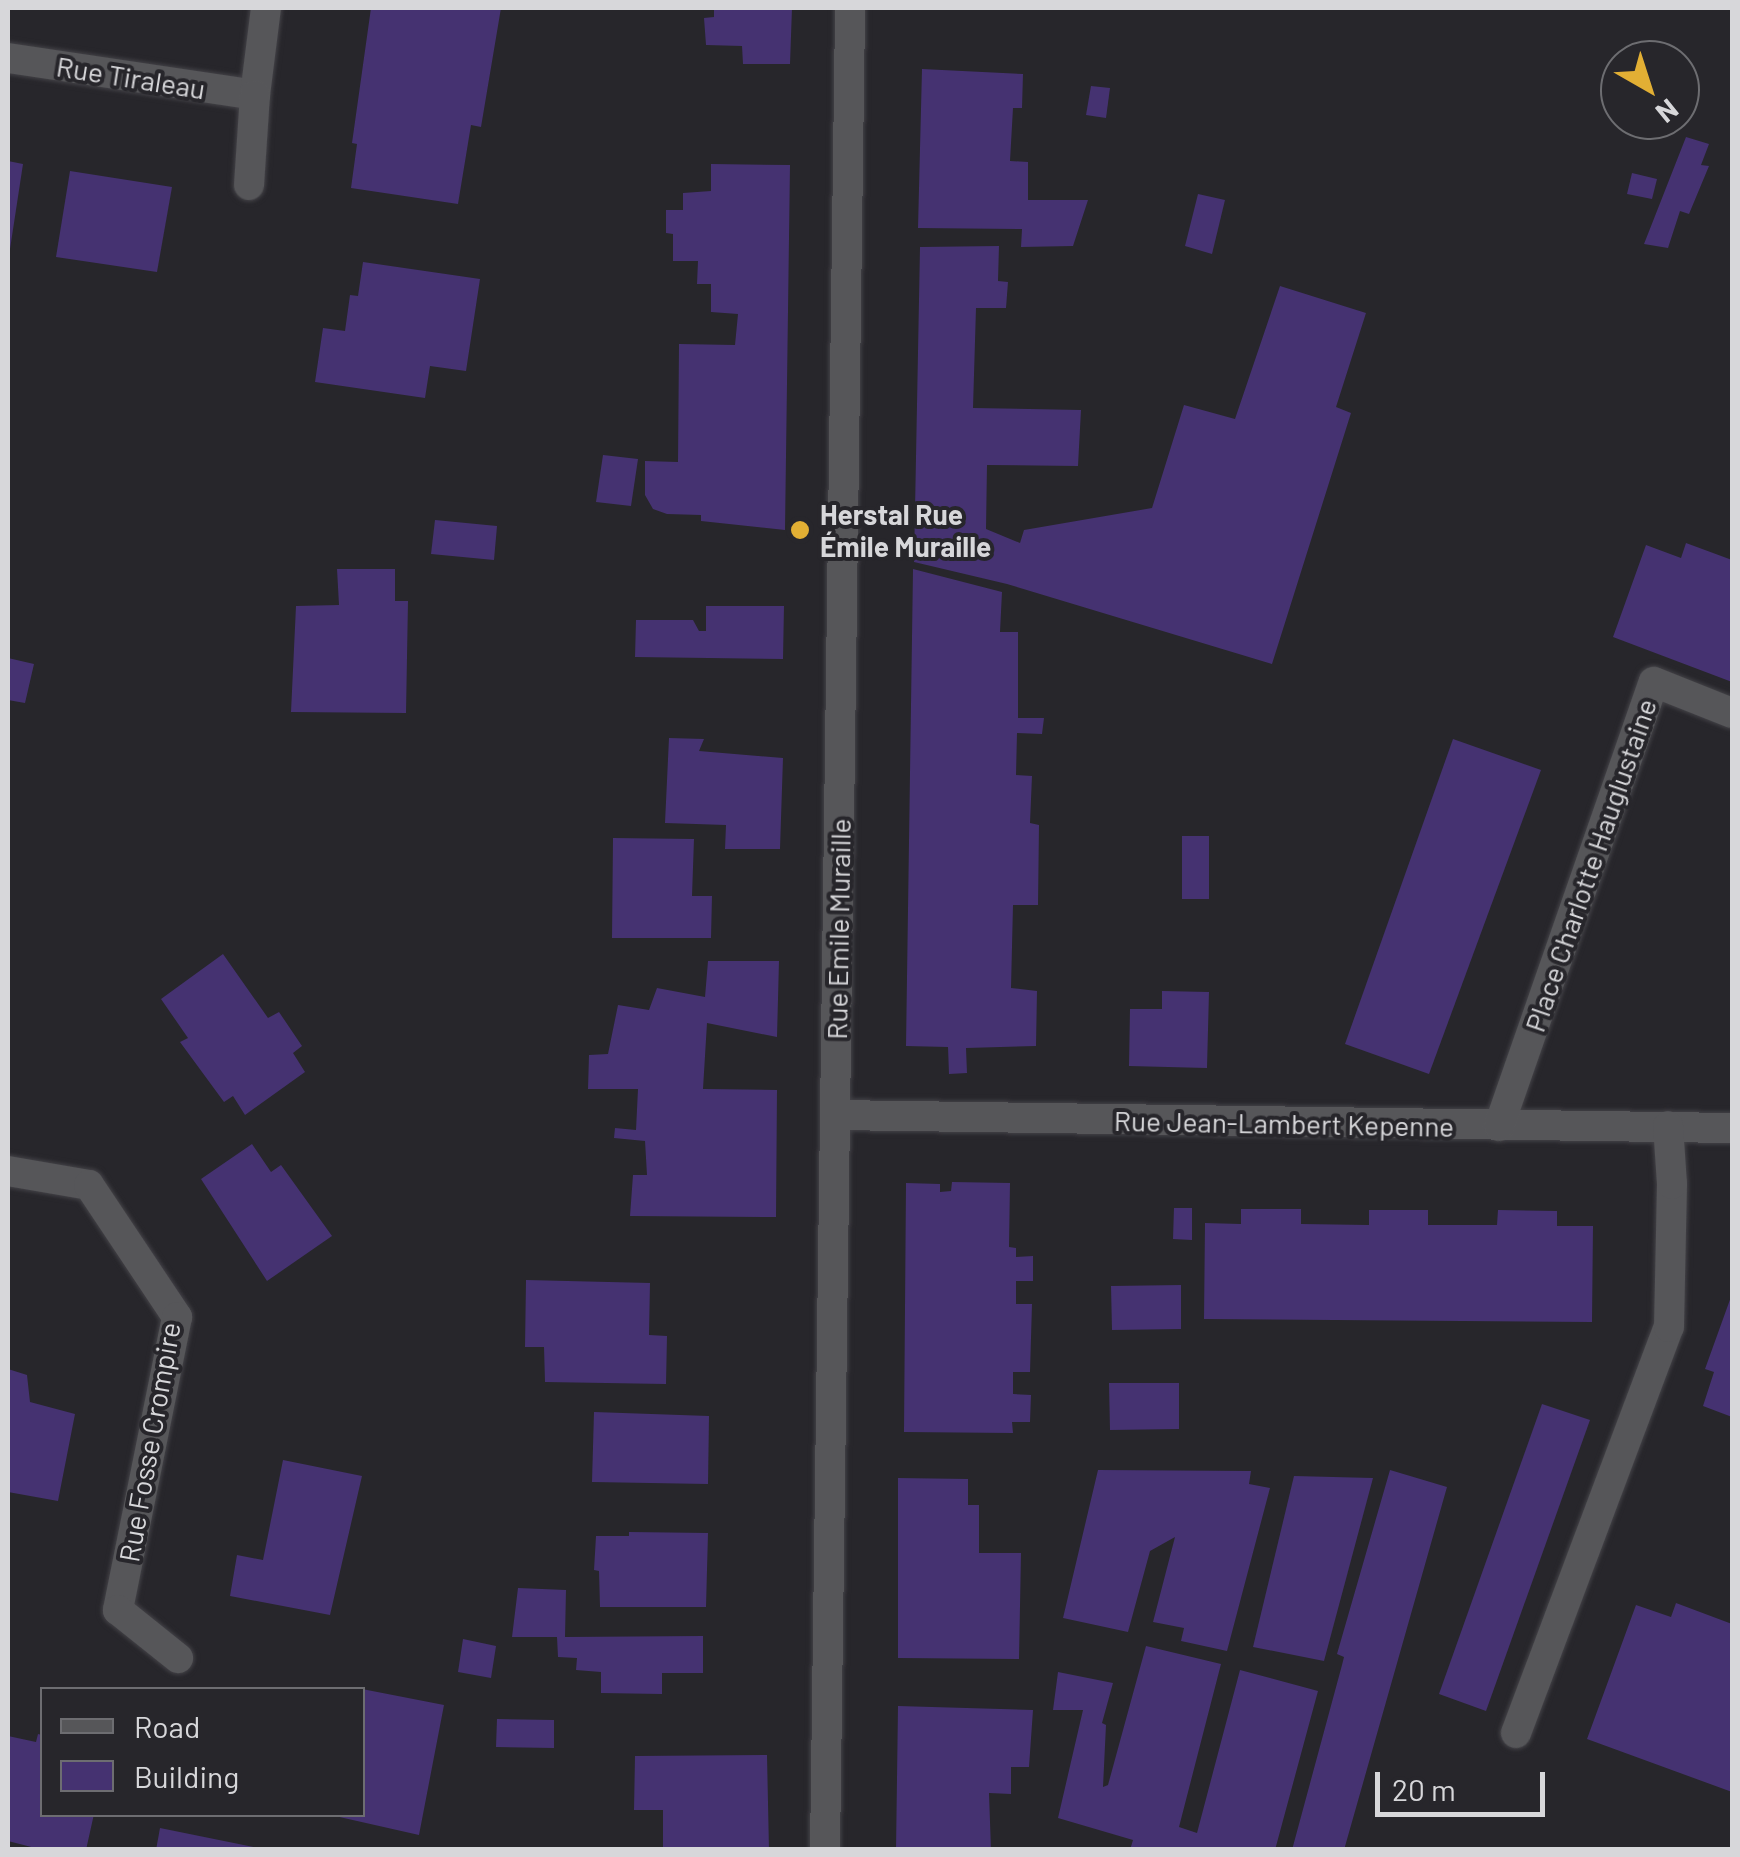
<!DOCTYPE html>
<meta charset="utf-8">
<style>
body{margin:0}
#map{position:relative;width:1740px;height:1857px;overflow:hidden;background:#27262b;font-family:Barlow,sans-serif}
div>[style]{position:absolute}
.building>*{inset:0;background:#453271}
.roads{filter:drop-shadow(0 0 2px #434247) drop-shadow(0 0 2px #434247)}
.minor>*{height:30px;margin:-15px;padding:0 15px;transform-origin:15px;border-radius:15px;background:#565659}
.dots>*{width:28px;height:28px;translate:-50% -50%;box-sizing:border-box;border:5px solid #27262b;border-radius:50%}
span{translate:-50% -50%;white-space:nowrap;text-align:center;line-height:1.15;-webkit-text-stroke:8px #27262b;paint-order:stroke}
.street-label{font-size:28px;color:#d7d7da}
.poi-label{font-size:28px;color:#d7d7da;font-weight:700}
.left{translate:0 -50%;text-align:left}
.frame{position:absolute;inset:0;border:10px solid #d7d7da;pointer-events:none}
.legend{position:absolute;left:40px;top:1687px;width:325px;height:130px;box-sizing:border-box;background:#27262b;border:2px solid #6d6d71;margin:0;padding:12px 18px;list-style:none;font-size:30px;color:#d7d7da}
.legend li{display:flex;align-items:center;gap:20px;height:50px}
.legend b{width:50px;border:2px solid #6d6d71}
.north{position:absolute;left:1600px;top:40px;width:100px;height:100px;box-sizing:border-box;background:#27262b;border:2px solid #6d6d71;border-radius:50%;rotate:141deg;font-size:28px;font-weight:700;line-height:40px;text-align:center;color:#d7d7da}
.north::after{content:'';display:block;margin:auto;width:35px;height:45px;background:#e2af34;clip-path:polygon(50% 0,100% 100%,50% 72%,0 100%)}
.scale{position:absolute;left:1375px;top:1772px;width:170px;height:45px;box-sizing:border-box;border:5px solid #d7d7da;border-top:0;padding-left:12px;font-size:30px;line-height:35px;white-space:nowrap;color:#d7d7da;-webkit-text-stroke:8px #27262b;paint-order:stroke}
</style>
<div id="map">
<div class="building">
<div style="clip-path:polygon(371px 8px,501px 8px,481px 127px,471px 125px,458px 204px,351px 188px,357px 144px,352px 143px)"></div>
<div style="clip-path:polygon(714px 8px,792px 8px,790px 64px,743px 64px,742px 46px,706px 45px,704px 18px,714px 17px)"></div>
<div style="clip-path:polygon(922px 69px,1023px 74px,1022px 108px,1013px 108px,1010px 161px,1028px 162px,1028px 200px,1088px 200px,1073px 246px,1021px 247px,1022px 229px,918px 228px)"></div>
<div style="clip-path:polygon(1091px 86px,1110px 88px,1106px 118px,1086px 115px)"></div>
<div style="clip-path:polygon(1686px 137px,1709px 144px,1701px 165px,1709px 166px,1689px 214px,1680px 211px,1668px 248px,1644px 244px)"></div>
<div style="clip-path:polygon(8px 161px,23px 164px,10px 249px,8px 249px)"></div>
<div style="clip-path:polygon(711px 164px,790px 165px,785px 530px,701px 521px,701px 515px,667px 514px,653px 509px,645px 495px,645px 461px,678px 462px,679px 344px,735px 345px,738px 314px,711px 312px,711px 284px,697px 284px,698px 261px,673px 261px,673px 234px,666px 233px,666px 210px,683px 210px,683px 193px,711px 191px)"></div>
<div style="clip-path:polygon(70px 171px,172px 187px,157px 272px,56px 257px)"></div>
<div style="clip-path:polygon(1632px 173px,1657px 179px,1652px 199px,1627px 194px)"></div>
<div style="clip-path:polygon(1198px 194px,1225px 200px,1212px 254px,1185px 246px)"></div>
<div style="clip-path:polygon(999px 246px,998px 281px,1008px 282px,1006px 308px,976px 308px,973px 408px,1081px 410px,1078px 466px,987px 465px,986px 529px,1020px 543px,1024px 530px,1152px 508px,1184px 405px,1235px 419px,1280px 286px,1366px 313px,1336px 407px,1351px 413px,1272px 664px,1007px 584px,914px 562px,920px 247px)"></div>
<div style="clip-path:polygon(363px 262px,480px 279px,466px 371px,430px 366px,425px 398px,315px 382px,323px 328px,345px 331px,350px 295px,358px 296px)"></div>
<div style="clip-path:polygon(603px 455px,638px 459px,631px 506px,596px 502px)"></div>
<div style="clip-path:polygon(435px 520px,497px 526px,494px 560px,431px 554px)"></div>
<div style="clip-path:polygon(1686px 543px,1732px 560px,1732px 682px,1613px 637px,1646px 545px,1681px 558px)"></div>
<div style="clip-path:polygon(337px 569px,395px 569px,395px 601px,408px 601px,406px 713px,291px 712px,296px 606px,339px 605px)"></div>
<div style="clip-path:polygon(913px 569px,1002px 592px,1000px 632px,1018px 632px,1018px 718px,1044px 718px,1042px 734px,1017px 733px,1016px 775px,1032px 776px,1030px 823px,1039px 825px,1038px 905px,1013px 905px,1011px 988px,1037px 991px,1036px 1046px,966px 1048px,967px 1073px,949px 1074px,948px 1047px,906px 1046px)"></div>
<div style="clip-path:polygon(706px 606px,784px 606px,783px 659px,635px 657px,636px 620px,693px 620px,699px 631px,706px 631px)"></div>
<div style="clip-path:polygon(8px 658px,34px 664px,25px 703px,8px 700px)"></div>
<div style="clip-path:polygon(669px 738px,704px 739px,699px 751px,783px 758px,780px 849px,725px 849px,726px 825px,665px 823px)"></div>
<div style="clip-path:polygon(1453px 739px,1541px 770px,1429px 1074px,1345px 1044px)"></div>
<div style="clip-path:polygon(1182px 836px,1209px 836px,1209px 899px,1182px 899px)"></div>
<div style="clip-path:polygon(613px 838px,694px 839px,692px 896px,712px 896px,711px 938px,612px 938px)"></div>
<div style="clip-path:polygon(223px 954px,268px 1018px,279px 1012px,302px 1046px,293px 1053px,305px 1072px,245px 1115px,233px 1096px,224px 1102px,180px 1042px,188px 1038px,161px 999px)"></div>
<div style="clip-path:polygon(708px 961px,779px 961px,777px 1037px,707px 1023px,703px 1089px,777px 1090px,776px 1217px,630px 1216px,633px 1175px,647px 1175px,645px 1141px,614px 1138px,615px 1128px,636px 1130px,638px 1089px,588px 1089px,589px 1055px,608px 1054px,618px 1005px,649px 1010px,657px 988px,705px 997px)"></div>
<div style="clip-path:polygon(1162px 991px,1209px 992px,1207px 1068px,1129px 1066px,1130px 1009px,1162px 1009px)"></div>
<div style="clip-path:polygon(252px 1144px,271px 1172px,281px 1165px,332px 1236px,267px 1281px,201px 1179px)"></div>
<div style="clip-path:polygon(952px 1182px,1010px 1183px,1009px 1247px,1016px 1248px,1016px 1257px,1033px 1256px,1033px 1281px,1016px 1281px,1016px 1304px,1032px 1304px,1030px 1372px,1013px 1372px,1013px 1394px,1031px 1395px,1030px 1422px,1012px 1422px,1013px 1433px,904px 1432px,906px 1183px,940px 1184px,940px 1192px,951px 1191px)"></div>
<div style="clip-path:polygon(1174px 1208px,1192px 1208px,1192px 1240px,1173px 1239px)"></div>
<div style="clip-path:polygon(1241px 1209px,1301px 1209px,1301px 1224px,1369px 1225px,1369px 1210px,1428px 1210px,1428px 1225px,1497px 1225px,1498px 1210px,1557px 1211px,1557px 1226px,1593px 1226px,1592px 1322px,1204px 1319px,1205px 1223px,1241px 1224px)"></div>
<div style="clip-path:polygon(526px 1280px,650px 1283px,649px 1335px,667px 1336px,666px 1384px,545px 1382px,544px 1347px,525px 1347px)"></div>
<div style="clip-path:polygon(1181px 1285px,1181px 1329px,1112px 1330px,1111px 1286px)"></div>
<div style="clip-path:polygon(1732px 1294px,1732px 1417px,1703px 1406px,1714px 1372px,1705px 1369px)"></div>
<div style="clip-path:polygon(8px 1369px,27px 1375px,30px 1402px,75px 1414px,58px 1501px,8px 1492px)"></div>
<div style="clip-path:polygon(1109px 1383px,1179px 1383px,1179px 1429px,1110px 1430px)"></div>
<div style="clip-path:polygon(1542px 1404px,1590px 1420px,1486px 1711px,1439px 1694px)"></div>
<div style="clip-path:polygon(594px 1412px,709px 1416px,708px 1484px,592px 1482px)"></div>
<div style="clip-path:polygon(283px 1460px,362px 1476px,330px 1615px,230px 1596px,237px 1555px,263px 1560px)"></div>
<div style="clip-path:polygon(1098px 1470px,1251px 1471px,1249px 1484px,1270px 1488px,1227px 1651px,1181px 1641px,1184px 1628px,1153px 1622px,1175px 1537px,1150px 1551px,1128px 1632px,1063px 1618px)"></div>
<div style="clip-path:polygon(1390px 1470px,1447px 1487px,1344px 1850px,1292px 1850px,1342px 1665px,1344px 1657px,1337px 1654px)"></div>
<div style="clip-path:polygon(1294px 1476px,1373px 1478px,1324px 1661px,1253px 1647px)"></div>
<div style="clip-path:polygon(898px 1478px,968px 1479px,968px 1505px,979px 1505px,979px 1553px,1021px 1553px,1019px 1659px,898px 1658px)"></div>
<div style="clip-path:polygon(629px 1532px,708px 1533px,706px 1607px,600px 1607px,599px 1571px,594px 1570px,596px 1536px,629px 1536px)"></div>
<div style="clip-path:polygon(518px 1588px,566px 1590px,565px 1637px,703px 1636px,703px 1673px,662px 1673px,662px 1694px,601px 1693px,601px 1672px,576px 1670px,577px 1658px,558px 1657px,557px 1637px,512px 1637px)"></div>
<div style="clip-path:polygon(1676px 1603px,1732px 1624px,1732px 1792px,1587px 1739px,1636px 1605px,1671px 1617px)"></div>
<div style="clip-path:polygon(463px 1639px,496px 1646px,491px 1678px,458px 1672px)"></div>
<div style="clip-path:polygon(1146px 1646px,1221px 1664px,1179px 1827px,1197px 1833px,1240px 1670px,1318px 1691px,1275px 1850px,1130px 1850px,1133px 1840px,1058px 1818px,1083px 1710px,1053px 1710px,1058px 1672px,1113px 1683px,1102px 1723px,1106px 1725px,1103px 1787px,1108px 1785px)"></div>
<div style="clip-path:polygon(362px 1689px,444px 1705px,419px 1835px,335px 1816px,362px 1814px)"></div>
<div style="clip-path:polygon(898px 1706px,1033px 1710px,1029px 1767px,1011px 1767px,1011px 1794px,989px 1793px,991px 1850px,896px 1850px)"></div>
<div style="clip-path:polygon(497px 1719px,554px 1720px,554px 1748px,496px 1747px)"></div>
<div style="clip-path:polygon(38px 1734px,42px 1735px,42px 1814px,94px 1814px,86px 1850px,43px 1850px,8px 1841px,8px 1736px,36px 1742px)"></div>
<div style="clip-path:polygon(767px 1755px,769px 1850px,663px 1850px,663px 1810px,634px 1810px,635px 1756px)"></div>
<div style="clip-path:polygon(160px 1828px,258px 1848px,258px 1850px,156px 1850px)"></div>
</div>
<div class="roads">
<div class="minor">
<div style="left:8px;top:58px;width:250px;rotate:8.5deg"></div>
<div style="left:255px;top:95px;width:88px;rotate:-82.8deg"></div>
<div style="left:249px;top:185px;width:90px;rotate:-86.2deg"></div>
<div style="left:835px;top:1115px;width:897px;rotate:0.83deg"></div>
<div style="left:1499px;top:1126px;width:470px;rotate:-70.8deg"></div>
<div style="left:1654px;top:682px;width:84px;rotate:21.7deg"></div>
<div style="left:8px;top:1171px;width:82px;rotate:9.8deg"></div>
<div style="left:89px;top:1185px;width:159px;rotate:56.3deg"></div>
<div style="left:177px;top:1317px;width:299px;rotate:101.4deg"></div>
<div style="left:118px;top:1610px;width:77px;rotate:38.7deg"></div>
<div style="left:1516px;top:1733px;width:434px;rotate:-69.4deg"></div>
<div style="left:1669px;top:1327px;width:143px;rotate:-88.8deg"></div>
<div style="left:1672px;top:1184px;width:58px;rotate:-93.9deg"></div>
<div style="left:825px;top:1850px;width:1842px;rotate:-89.22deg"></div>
</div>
</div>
<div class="dots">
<div style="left:800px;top:530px;background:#e2af34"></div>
</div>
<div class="street-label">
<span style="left:131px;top:77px;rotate:9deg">Rue Tiraleau</span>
<span style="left:1590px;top:865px;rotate:-71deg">Place Charlotte Hauglustaine</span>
<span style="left:838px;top:929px;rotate:-89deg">Rue Emile Muraille</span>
<span style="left:1284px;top:1123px;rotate:1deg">Rue Jean-Lambert Kepenne</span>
<span style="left:149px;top:1442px;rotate:-80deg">Rue Fosse Crompire</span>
</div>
<div class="poi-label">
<span class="left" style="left:820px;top:530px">Herstal Rue<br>Émile Muraille</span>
</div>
<div class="frame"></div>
<ul class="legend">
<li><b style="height:12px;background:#565659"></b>Road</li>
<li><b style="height:28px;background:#453271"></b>Building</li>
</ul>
<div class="north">N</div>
<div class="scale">20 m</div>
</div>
